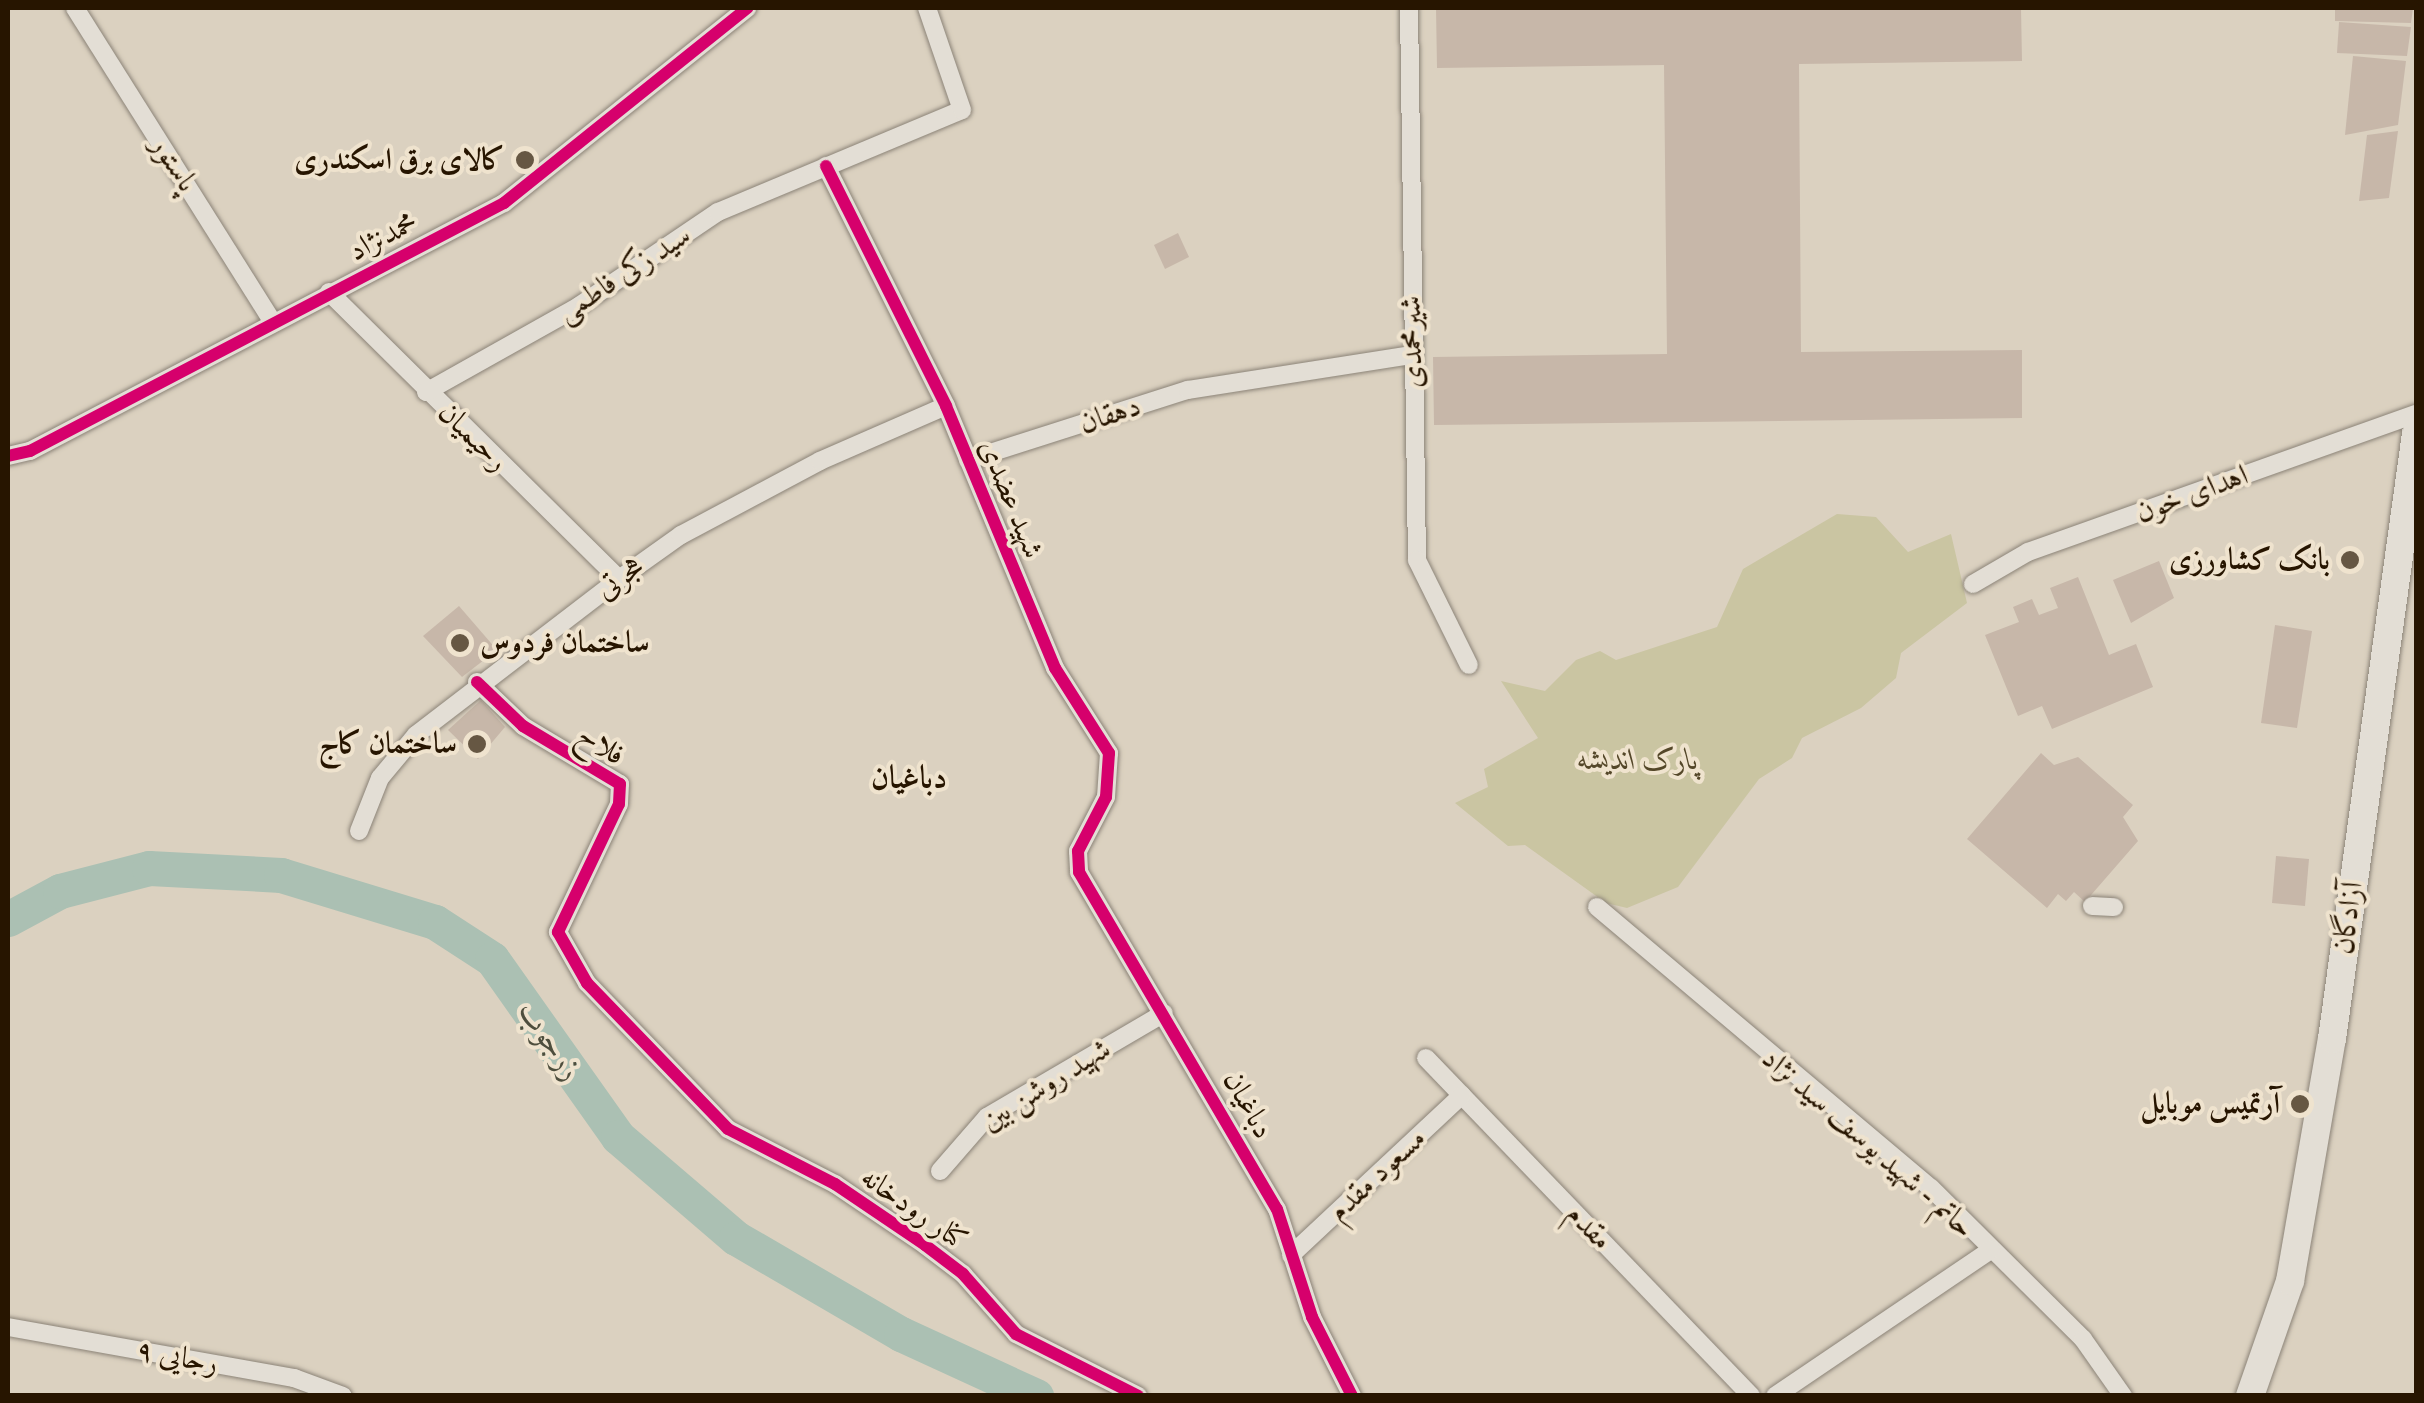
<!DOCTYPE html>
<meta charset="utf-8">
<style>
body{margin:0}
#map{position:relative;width:2424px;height:1403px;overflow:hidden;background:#dbd1c0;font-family:"IM FELL Double Pica",Amiri,serif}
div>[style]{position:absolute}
.green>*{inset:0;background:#cac5a2}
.river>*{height:35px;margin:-17.5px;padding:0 17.5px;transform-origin:17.5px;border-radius:17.5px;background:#abc0b3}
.building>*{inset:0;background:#c7b7a9}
.roads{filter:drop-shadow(0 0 2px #8b8377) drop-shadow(0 0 2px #8b8377)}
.minor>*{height:18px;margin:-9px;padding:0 9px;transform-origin:9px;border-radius:9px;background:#e3ded5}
.secondary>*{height:28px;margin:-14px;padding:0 14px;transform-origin:14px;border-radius:14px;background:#e3ded5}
.cycleway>*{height:12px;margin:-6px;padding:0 6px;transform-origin:6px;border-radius:6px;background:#d6006c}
.dots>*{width:28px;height:28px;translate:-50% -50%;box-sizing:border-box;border:5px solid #efe3ce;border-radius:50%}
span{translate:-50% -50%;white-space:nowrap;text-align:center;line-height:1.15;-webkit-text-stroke:8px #efe3ce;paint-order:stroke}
.poi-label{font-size:30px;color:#271500;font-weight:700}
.right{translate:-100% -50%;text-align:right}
.left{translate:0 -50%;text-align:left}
.street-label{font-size:30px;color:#271500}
.park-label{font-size:30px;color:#544729;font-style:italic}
.neighbourhood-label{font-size:32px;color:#271500;font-weight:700}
.water-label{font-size:32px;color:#4e4e3d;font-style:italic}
.frame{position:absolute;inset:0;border:10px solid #271500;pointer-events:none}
</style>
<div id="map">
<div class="green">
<div style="clip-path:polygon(1837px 514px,1876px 517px,1908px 552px,1951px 534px,1967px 603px,1901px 653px,1896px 678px,1861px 708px,1802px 738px,1792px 758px,1759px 779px,1678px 887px,1627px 908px,1606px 903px,1525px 845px,1508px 846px,1455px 803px,1488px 787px,1484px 769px,1538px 738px,1501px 681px,1545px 691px,1576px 660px,1600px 651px,1616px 660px,1717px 627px,1743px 569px)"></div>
</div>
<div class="river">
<div style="left:8px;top:919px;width:59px;rotate:-28.3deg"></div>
<div style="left:60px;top:891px;width:92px;rotate:-14.5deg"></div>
<div style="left:149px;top:868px;width:132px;rotate:3deg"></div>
<div style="left:281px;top:875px;width:161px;rotate:17deg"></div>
<div style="left:435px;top:922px;width:68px;rotate:33deg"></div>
<div style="left:492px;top:959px;width:218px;rotate:54.7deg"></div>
<div style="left:618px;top:1137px;width:155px;rotate:40.6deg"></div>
<div style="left:736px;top:1238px;width:191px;rotate:30.2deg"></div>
<div style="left:901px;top:1334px;width:149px;rotate:24.7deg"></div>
</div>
<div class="building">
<div style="clip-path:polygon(1436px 8px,2021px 8px,2022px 61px,1799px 64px,1801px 352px,2022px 350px,2022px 418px,1434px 425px,1433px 357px,1667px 354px,1664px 65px,1437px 68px)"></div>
<div style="clip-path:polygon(2335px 8px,2413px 8px,2411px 23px,2335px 21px)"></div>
<div style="clip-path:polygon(2339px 22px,2411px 27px,2407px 56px,2337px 53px)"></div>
<div style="clip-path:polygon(2353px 56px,2406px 61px,2398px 125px,2345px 135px)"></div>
<div style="clip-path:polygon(2398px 131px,2389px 198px,2359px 201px,2367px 135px)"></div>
<div style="clip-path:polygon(1178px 233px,1189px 257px,1165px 269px,1154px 245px)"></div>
<div style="clip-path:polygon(2159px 561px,2174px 598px,2131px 623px,2113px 580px)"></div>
<div style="clip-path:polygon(2078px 577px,2109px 655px,2136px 644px,2153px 687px,2052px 729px,2042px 706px,2018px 716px,1985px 635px,2019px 622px,2013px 607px,2032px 599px,2039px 615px,2058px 608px,2050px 588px)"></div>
<div style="clip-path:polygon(459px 606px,497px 650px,462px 677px,423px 636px)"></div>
<div style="clip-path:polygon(2275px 625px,2312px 631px,2297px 728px,2261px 723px)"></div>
<div style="clip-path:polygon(481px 700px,505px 727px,478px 759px,448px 730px)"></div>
<div style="clip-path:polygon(2041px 753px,2054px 765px,2078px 757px,2133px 805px,2123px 817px,2138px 841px,2085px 902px,2074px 892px,2066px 901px,2058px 894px,2047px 908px,1967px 839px)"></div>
<div style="clip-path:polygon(2276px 856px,2309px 859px,2305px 906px,2272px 903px)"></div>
</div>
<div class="roads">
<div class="minor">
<div style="left:75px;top:8px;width:370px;rotate:57.8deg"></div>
<div style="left:1409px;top:8px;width:552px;rotate:89.17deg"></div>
<div style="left:1417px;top:560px;width:117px;rotate:63.7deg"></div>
<div style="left:826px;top:166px;width:268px;rotate:63.4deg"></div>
<div style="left:946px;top:406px;width:284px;rotate:67.4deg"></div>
<div style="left:1055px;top:668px;width:101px;rotate:57.6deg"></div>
<div style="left:1109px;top:753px;width:44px;rotate:93.9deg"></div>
<div style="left:1106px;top:797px;width:61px;rotate:117.4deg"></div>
<div style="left:1078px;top:851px;width:21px;rotate:87deg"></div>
<div style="left:1079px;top:872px;width:391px;rotate:59.6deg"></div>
<div style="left:1277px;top:1209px;width:114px;rotate:72deg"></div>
<div style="left:1312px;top:1317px;width:89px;rotate:63.1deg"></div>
<div style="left:329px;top:292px;width:408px;rotate:44.7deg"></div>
<div style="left:426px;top:392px;width:176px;rotate:-29.3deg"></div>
<div style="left:579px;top:306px;width:168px;rotate:-34.1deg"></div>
<div style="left:718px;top:212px;width:264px;rotate:-22.7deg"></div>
<div style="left:962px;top:110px;width:108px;rotate:-108.9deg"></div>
<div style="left:8px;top:456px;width:23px;rotate:-13deg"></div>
<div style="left:30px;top:451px;width:535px;rotate:-27.62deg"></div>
<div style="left:504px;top:203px;width:312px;rotate:-38.7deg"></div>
<div style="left:968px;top:460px;width:231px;rotate:-17.7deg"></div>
<div style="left:1188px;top:390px;width:226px;rotate:-8.9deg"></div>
<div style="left:1973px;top:584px;width:64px;rotate:-30.2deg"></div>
<div style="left:2028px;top:552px;width:412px;rotate:-19.6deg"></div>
<div style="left:477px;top:682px;width:64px;rotate:43.7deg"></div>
<div style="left:523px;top:726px;width:113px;rotate:30.9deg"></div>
<div style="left:620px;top:784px;width:20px;rotate:93deg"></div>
<div style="left:619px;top:804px;width:142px;rotate:115.5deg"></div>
<div style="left:558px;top:932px;width:59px;rotate:60.4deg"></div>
<div style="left:587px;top:983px;width:203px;rotate:46deg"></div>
<div style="left:728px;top:1129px;width:120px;rotate:27.2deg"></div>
<div style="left:835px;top:1184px;width:109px;rotate:34.1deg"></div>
<div style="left:925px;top:1245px;width:48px;rotate:37.3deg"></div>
<div style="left:963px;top:1274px;width:80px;rotate:48.5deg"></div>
<div style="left:1016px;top:1334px;width:137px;rotate:26.9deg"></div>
<div style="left:359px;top:831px;width:57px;rotate:-68.4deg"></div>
<div style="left:380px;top:778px;width:56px;rotate:-50.1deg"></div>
<div style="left:416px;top:735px;width:256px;rotate:-37.5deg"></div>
<div style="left:619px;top:579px;width:76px;rotate:-35.4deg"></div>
<div style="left:681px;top:535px;width:157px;rotate:-28deg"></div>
<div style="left:820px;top:461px;width:137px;rotate:-23.6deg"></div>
<div style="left:2092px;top:906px;width:22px;rotate:3deg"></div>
<div style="left:1597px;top:907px;width:436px;rotate:40.1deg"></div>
<div style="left:1931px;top:1188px;width:214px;rotate:44.8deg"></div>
<div style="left:2083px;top:1339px;width:70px;rotate:54.9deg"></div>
<div style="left:1426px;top:1058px;width:469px;rotate:46.1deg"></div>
<div style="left:940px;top:1171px;width:72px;rotate:-49deg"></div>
<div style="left:987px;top:1117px;width:205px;rotate:-30.4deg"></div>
<div style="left:1291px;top:1255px;width:234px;rotate:-43.1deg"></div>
<div style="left:8px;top:1327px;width:291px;rotate:10.1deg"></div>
<div style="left:294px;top:1378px;width:52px;rotate:20.2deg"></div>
<div style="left:1775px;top:1396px;width:261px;rotate:-34.1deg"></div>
</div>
<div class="secondary">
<div style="left:2250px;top:1396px;width:122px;rotate:-70.8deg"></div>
<div style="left:2290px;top:1281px;width:246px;rotate:-80.2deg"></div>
<div style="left:2332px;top:1039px;width:611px;rotate:-82.1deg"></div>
</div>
</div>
<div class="cycleway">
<div style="left:826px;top:166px;width:268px;rotate:63.4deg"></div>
<div style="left:946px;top:406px;width:284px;rotate:67.4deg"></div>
<div style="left:1055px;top:668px;width:101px;rotate:57.6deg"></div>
<div style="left:1109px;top:753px;width:44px;rotate:93.9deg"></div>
<div style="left:1106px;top:797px;width:61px;rotate:117.4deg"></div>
<div style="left:1078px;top:851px;width:21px;rotate:87deg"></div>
<div style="left:1079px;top:872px;width:391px;rotate:59.6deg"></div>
<div style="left:1277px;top:1209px;width:114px;rotate:72deg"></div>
<div style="left:1312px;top:1317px;width:89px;rotate:63.1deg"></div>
<div style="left:8px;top:456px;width:23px;rotate:-13deg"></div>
<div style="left:30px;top:451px;width:535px;rotate:-27.62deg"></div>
<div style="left:504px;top:203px;width:312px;rotate:-38.7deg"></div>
<div style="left:477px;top:682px;width:64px;rotate:43.7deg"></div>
<div style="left:523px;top:726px;width:113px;rotate:30.9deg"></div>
<div style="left:620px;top:784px;width:20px;rotate:93deg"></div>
<div style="left:619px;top:804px;width:142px;rotate:115.5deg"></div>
<div style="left:558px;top:932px;width:59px;rotate:60.4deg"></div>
<div style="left:587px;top:983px;width:203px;rotate:46deg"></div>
<div style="left:728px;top:1129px;width:120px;rotate:27.2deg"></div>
<div style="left:835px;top:1184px;width:109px;rotate:34.1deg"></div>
<div style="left:925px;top:1245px;width:48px;rotate:37.3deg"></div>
<div style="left:963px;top:1274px;width:80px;rotate:48.5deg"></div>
<div style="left:1016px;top:1334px;width:137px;rotate:26.9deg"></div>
</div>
<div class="dots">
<div style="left:525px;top:160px;background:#665743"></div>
<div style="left:2350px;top:560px;background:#665743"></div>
<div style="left:460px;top:643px;background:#665743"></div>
<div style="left:477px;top:744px;background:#665743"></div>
<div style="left:2300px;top:1104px;background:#665743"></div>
</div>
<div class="poi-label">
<span class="right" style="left:505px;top:160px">کالای برق اسکندری</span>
<span class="right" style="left:2330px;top:560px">بانک کشاورزی</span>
<span class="left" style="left:480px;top:643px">ساختمان فردوس</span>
<span class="right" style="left:457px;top:744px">ساختمان کاج</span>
<span class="right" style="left:2280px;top:1104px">آرتمیس موبایل</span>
</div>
<div class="street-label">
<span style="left:174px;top:164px;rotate:57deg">پاستور</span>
<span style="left:383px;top:237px;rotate:-27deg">محمدنژاد</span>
<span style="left:624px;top:274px;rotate:-33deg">سید زکی فاطمی</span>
<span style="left:1412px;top:342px;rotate:-91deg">شیرمحمدی</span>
<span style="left:1110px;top:415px;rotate:-18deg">دهقان</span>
<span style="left:473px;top:437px;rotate:44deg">رحیمیان</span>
<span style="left:2192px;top:494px;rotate:-20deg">اهدای خون</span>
<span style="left:1011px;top:499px;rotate:68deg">شهید عضدی</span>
<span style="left:620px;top:578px;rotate:-36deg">هجرتی</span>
<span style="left:601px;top:745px;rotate:33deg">فلاح</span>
<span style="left:2348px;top:918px;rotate:-82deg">آزادگان</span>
<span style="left:1046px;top:1085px;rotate:-32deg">شهید روشن بین</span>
<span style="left:1248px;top:1105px;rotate:61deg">دباغیان</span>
<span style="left:1868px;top:1143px;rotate:41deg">حاتم - شهید یوسف سید نژاد</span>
<span style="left:1377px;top:1175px;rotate:-43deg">مسعود مقدم</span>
<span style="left:914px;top:1209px;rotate:35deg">کنار رودخانه</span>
<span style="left:1589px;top:1227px;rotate:46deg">مقدم</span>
<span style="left:177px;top:1357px;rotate:10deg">رجایی ۹</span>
</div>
<div class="park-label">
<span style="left:1638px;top:760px">پارک اندیشه</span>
</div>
<div class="neighbourhood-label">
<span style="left:909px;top:778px">دباغیان</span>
</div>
<div class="water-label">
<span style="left:550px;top:1041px;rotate:55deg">زرجوب</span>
</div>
<div class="frame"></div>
</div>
